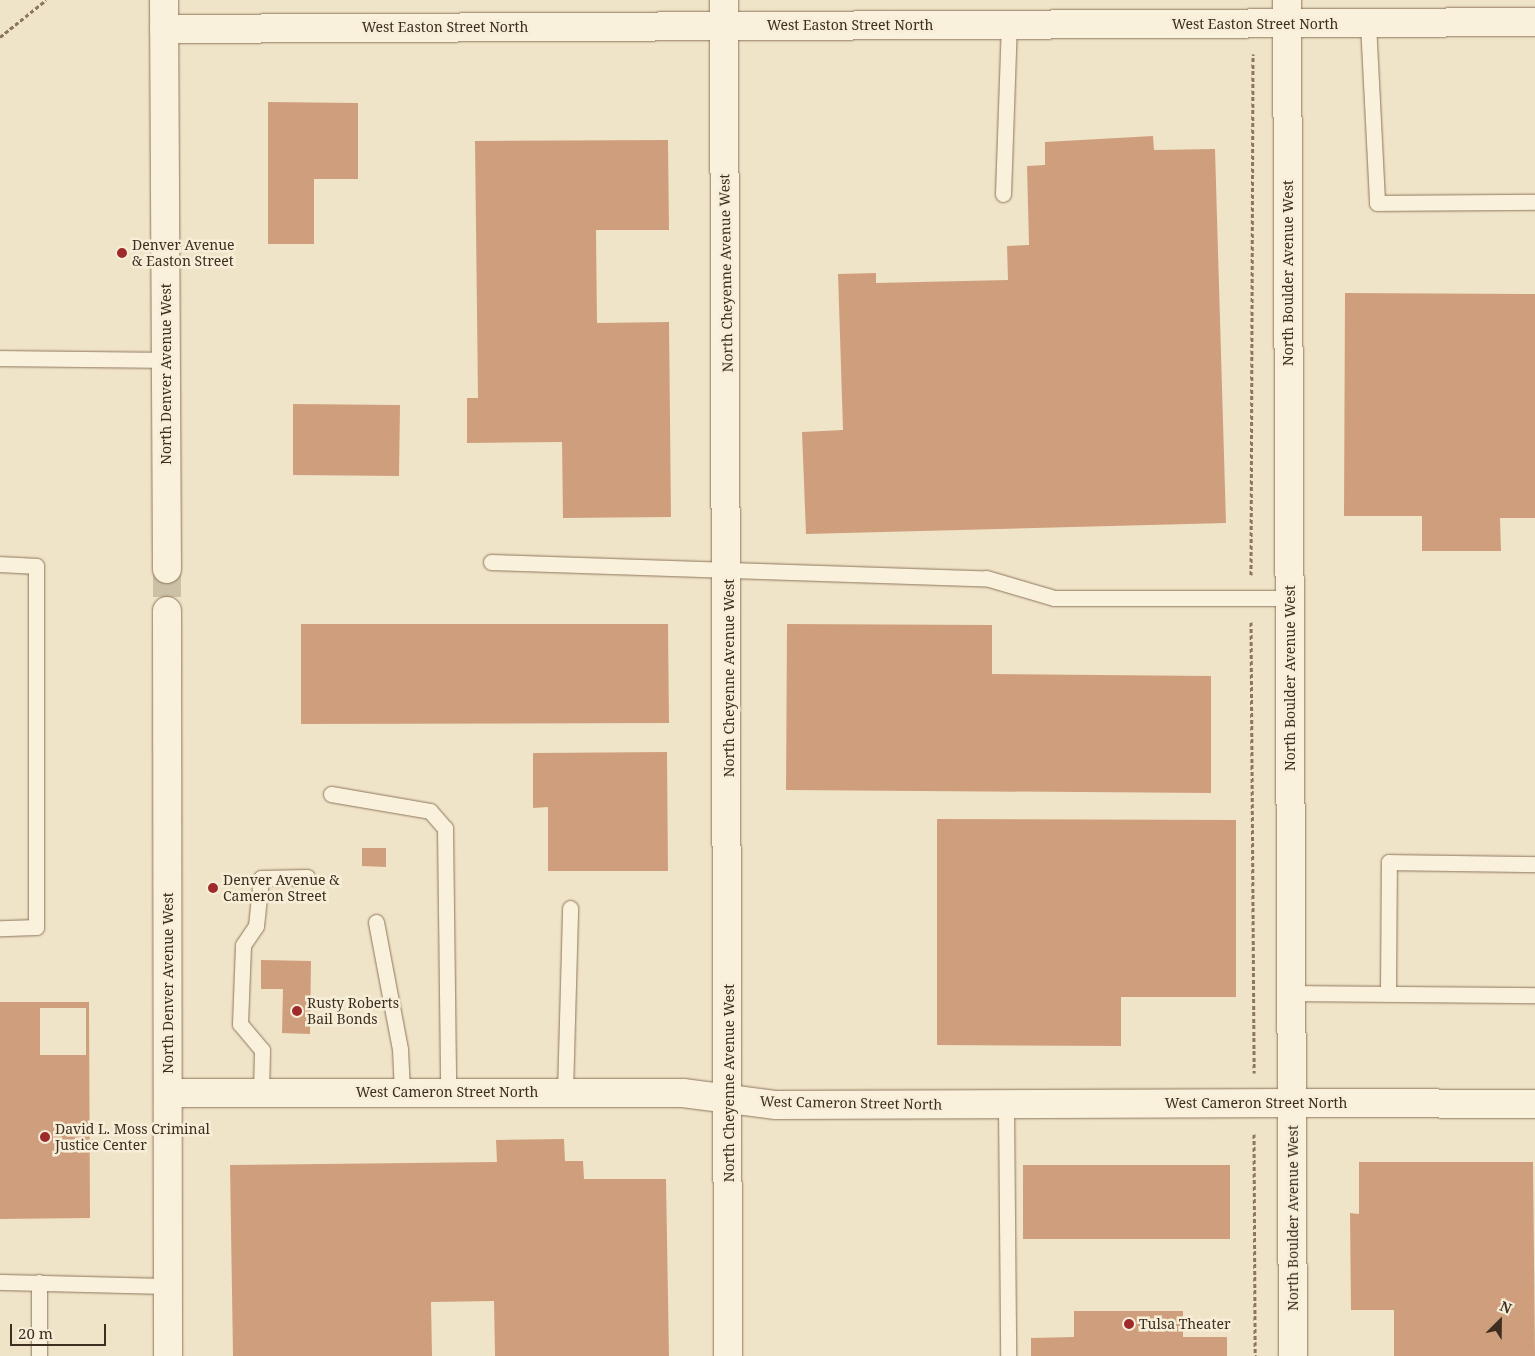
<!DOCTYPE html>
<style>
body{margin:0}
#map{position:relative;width:1535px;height:1356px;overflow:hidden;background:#f0e4c8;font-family:"Noto Serif",serif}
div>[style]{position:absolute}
.building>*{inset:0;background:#cf9f7d}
.secondary-tunnel>*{height:28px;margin-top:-14px;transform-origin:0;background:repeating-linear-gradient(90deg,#ccc0a6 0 28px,transparent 0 42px)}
.path>*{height:3px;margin-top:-1.5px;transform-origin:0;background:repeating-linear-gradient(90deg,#8d765c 0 4px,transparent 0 6.5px)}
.roads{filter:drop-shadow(0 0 1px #8d765c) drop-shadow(0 0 1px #8d765c)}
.lane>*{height:15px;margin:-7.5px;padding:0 7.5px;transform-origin:7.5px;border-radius:7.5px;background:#faf1dc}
.street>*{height:28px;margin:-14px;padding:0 14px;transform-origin:14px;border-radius:14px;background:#faf1dc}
.secondary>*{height:28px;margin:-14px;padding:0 14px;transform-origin:14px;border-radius:14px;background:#faf1dc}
.dots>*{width:14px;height:14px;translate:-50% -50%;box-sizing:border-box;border:2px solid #f7eed8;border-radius:50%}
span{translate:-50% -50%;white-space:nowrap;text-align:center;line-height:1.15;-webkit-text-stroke:5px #f7eed8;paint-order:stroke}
.street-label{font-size:14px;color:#3d2e20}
.poi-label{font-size:14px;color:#3d2e20}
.left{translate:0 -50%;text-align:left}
.north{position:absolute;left:1475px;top:1296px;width:50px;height:50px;-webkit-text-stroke:4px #f7eed8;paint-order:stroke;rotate:23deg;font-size:14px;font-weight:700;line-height:20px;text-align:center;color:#3d2e20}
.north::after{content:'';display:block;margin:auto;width:18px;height:22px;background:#3d2e20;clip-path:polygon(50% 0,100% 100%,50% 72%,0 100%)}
.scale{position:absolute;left:10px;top:1324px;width:96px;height:22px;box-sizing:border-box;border:2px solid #3d2e20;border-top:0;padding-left:6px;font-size:15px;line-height:18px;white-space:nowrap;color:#3d2e20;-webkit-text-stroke:4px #f7eed8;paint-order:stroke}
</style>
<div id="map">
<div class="building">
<div style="clip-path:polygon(268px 102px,358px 103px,358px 179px,314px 179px,314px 244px,268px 244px)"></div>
<div style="clip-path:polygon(1153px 136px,1154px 150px,1215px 149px,1226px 523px,806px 534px,802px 432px,843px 430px,838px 274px,876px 273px,876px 283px,1008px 280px,1007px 246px,1029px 245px,1027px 166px,1045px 165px,1045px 142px)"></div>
<div style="clip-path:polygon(668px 140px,669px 230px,596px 230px,597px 323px,669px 322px,671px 517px,563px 518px,562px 442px,467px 443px,467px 398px,478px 398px,475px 141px)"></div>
<div style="clip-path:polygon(1345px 293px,1535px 294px,1535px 518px,1500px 518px,1501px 551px,1422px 551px,1422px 516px,1344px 516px)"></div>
<div style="clip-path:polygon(293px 404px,400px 405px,399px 476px,293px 475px)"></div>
<div style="clip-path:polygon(301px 624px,668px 624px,669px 723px,301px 724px)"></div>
<div style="clip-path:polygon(787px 624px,992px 625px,992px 674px,1211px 676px,1211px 793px,786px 790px)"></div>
<div style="clip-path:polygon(667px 752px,668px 871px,548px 871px,548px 807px,533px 808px,533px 753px)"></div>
<div style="clip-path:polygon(937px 819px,1236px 820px,1236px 997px,1121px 997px,1121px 1046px,937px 1045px)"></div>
<div style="clip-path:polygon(362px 848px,386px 848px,386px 867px,362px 866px)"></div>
<div style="clip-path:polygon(261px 960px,311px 961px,310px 1034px,282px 1033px,283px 989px,261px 989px)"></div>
<div style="clip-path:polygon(evenodd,0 1002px,89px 1002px,90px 1218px,0 1219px,0 1002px,40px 1008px,86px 1008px,86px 1055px,40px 1055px,40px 1008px)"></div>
<div style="clip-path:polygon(564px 1139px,565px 1161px,583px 1161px,584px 1179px,666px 1179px,669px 1356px,495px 1356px,494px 1301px,431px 1302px,432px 1356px,233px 1356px,230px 1165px,497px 1162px,496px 1140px)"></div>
<div style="clip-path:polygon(1359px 1162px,1533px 1162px,1535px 1356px,1394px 1356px,1394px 1310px,1351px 1310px,1350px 1213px,1359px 1214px)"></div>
<div style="clip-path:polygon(1023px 1165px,1230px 1165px,1230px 1239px,1023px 1239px)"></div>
<div style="clip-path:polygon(1074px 1311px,1183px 1311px,1183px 1337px,1227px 1337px,1227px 1356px,1031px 1356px,1031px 1338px,1074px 1337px)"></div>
</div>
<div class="secondary-tunnel">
<div style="left:167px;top:569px;width:42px;rotate:90deg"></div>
</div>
<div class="path">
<div style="left:0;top:37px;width:59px;rotate:-38.8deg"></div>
<div style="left:1251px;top:575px;width:521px;rotate:-89.78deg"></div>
<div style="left:1251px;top:622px;width:451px;rotate:89.6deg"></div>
<div style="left:1254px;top:1134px;width:222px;rotate:89.7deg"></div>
</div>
<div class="roads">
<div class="lane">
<div style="left:1368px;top:23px;width:180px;rotate:87.1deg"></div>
<div style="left:1377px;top:203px;width:158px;rotate:-0.4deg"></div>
<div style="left:1003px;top:194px;width:170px;rotate:-88deg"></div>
<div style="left:0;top:358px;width:166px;rotate:0.7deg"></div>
<div style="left:491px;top:562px;width:495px;rotate:1.9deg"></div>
<div style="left:986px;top:578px;width:71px;rotate:16.4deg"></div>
<div style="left:1054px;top:598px;width:236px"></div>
<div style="left:0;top:564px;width:36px;rotate:3deg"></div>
<div style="left:36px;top:566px;width:361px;rotate:90deg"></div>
<div style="left:36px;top:927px;width:36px;rotate:178deg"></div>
<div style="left:331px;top:794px;width:100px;rotate:9.7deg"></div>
<div style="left:430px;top:811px;width:23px;rotate:49deg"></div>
<div style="left:445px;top:828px;width:264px;rotate:89.3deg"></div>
<div style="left:376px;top:922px;width:129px;rotate:79.3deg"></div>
<div style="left:400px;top:1049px;width:42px;rotate:87.3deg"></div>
<div style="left:1292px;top:993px;width:243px;rotate:0.5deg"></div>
<div style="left:1388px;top:993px;width:131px;rotate:-89.6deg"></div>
<div style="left:1389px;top:862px;width:146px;rotate:0.8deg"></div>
<div style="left:261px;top:1092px;width:42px;rotate:-88.6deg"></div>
<div style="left:262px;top:1050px;width:34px;rotate:-130deg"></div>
<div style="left:240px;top:1024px;width:79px;rotate:-87.8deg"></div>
<div style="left:243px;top:945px;width:23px;rotate:-56deg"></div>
<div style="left:256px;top:926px;width:48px;rotate:-84.1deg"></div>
<div style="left:261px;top:878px;width:46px;rotate:-1.2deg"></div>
<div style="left:565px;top:1092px;width:184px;rotate:-88.4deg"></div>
<div style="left:1006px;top:1104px;width:252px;rotate:89.5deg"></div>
<div style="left:0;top:1282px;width:168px;rotate:1.4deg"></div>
<div style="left:39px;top:1356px;width:74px;rotate:-90deg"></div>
</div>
<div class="street">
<div style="left:164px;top:29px;width:1371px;rotate:-0.29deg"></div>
<div style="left:168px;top:1093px;width:515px"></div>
<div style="left:683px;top:1093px;width:94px;rotate:7.4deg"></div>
<div style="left:776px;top:1105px;width:516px;rotate:-0.22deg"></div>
</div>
<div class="secondary">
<div style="left:164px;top:0;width:569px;rotate:89.7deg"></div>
<div style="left:724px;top:0;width:1356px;rotate:89.83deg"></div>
<div style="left:1287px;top:0;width:1356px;rotate:89.75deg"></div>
<div style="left:167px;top:611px;width:745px;rotate:89.92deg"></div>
<div style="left:1292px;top:1103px;width:243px;rotate:0.2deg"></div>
</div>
</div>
<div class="dots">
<div style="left:122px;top:253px;background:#9e2a2b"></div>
<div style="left:213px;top:888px;background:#9e2a2b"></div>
<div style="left:297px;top:1011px;background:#9e2a2b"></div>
<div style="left:45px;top:1137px;background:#9e2a2b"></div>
<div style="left:1129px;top:1324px;background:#9e2a2b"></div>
</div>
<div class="street-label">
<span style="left:1255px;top:24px">West Easton Street North</span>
<span style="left:850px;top:25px">West Easton Street North</span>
<span style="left:445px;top:27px">West Easton Street North</span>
<span style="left:726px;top:273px;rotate:-91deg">North Cheyenne Avenue West</span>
<span style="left:1288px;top:273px;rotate:-90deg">North Boulder Avenue West</span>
<span style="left:166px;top:374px;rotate:-90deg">North Denver Avenue West</span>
<span style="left:729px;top:678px;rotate:-90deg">North Cheyenne Avenue West</span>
<span style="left:1290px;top:678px;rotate:-90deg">North Boulder Avenue West</span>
<span style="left:168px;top:983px;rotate:-90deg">North Denver Avenue West</span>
<span style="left:729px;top:1083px;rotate:-90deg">North Cheyenne Avenue West</span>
<span style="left:447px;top:1092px">West Cameron Street North</span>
<span style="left:851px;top:1103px;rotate:1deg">West Cameron Street North</span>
<span style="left:1256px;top:1103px">West Cameron Street North</span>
<span style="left:1293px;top:1218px;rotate:-90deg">North Boulder Avenue West</span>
</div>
<div class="poi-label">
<span class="left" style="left:132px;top:253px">Denver Avenue<br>&amp; Easton Street</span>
<span class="left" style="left:223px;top:888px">Denver Avenue &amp;<br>Cameron Street</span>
<span class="left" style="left:307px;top:1011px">Rusty Roberts<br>Bail Bonds</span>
<span class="left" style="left:55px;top:1137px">David L. Moss Criminal<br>Justice Center</span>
<span class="left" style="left:1139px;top:1324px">Tulsa Theater</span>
</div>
<div class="north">N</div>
<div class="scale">20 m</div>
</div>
